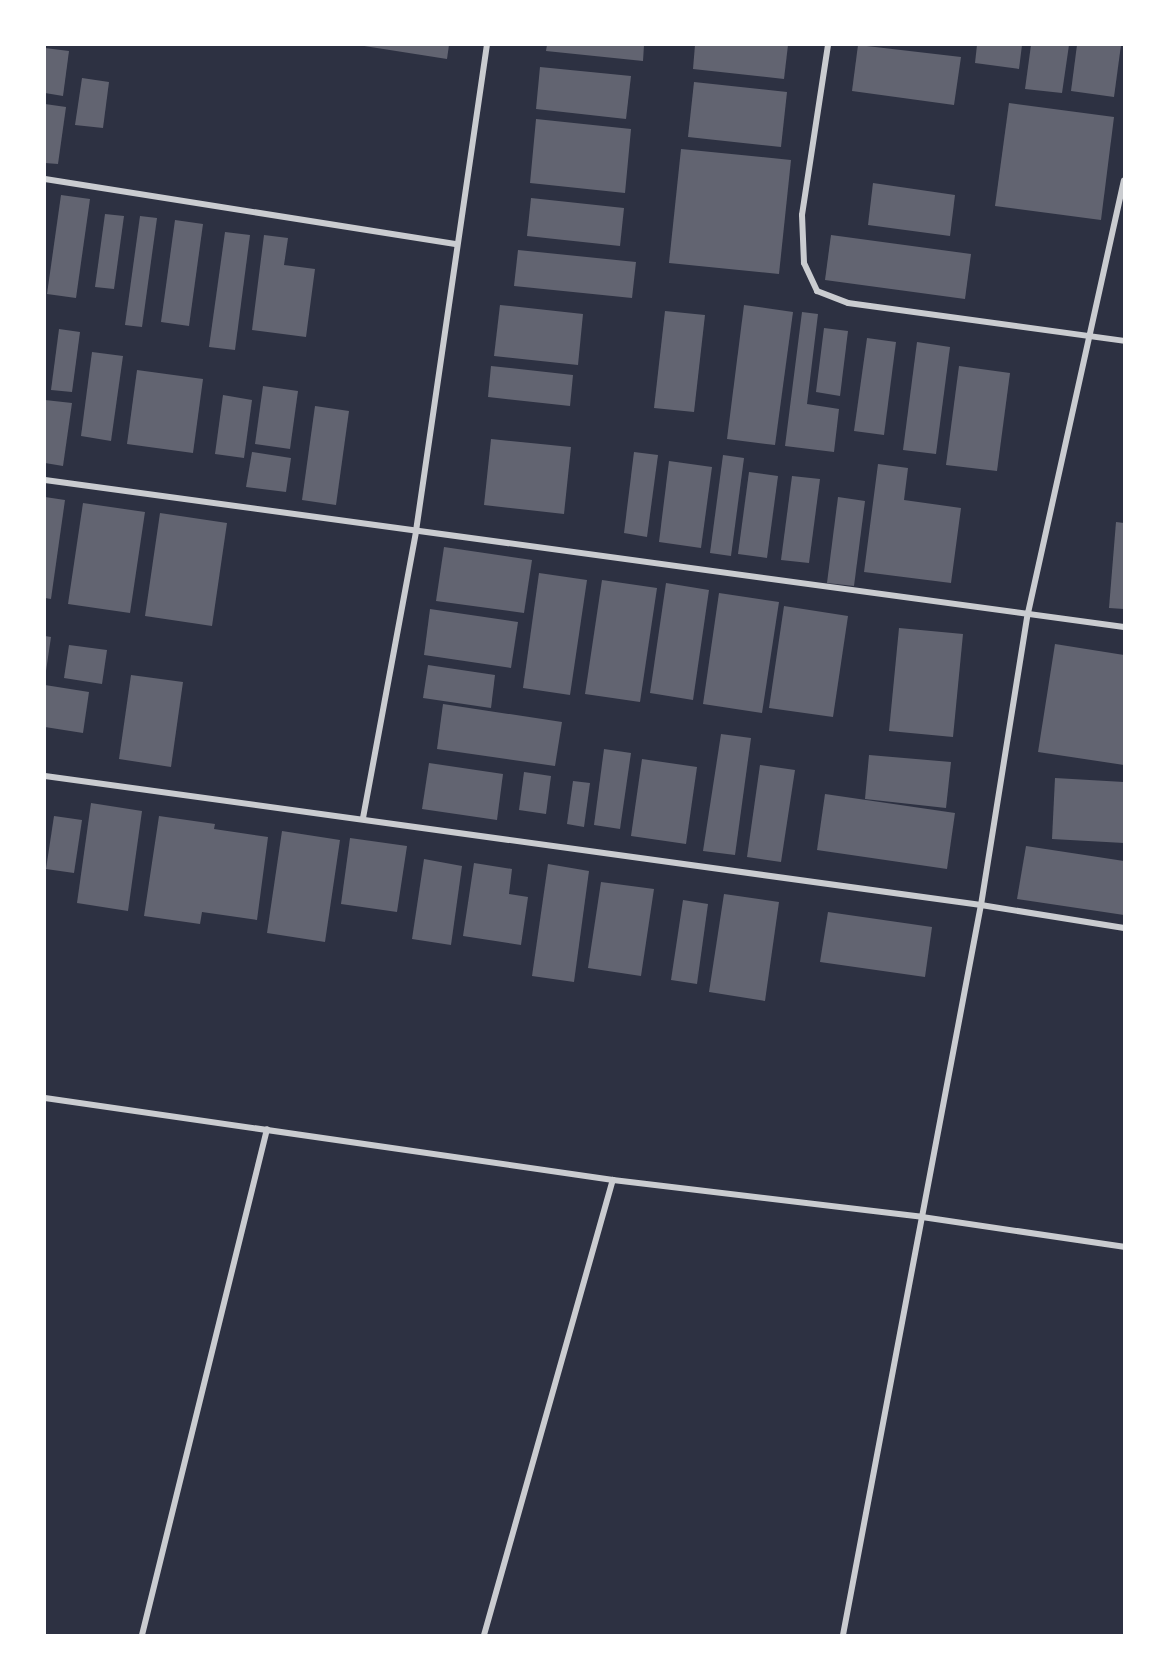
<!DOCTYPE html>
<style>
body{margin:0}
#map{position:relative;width:1169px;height:1680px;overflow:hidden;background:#2d3142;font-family:"PT Serif",serif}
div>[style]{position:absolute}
.building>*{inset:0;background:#626471}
.minor>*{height:6px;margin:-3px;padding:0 3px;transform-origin:3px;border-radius:3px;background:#caccd0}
span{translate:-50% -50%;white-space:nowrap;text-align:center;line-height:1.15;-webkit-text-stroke:4.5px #fff;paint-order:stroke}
.frame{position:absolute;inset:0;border:46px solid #fff;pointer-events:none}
</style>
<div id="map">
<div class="building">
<div style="clip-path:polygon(358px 45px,449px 45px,447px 59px)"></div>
<div style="clip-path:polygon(547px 45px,644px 45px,643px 61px,546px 51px)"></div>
<div style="clip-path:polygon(695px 45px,788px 45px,784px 79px,693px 69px)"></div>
<div style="clip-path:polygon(858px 45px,961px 57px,954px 105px,852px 91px)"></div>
<div style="clip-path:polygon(977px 45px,1022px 45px,1019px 69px,975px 63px)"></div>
<div style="clip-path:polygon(1031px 45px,1069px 45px,1062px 93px,1025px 89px)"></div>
<div style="clip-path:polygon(1077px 45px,1121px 45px,1114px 97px,1071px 91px)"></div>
<div style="clip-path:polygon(45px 48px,69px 51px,63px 96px,45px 93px)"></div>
<div style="clip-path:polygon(540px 67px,631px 76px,626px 119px,536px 109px)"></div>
<div style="clip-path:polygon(82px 78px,109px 82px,103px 128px,75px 125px)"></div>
<div style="clip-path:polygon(694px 82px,787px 92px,781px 147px,688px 137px)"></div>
<div style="clip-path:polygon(1009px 103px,1114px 117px,1101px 220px,995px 206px)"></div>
<div style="clip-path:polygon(45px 104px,66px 107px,58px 164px,45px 163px)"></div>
<div style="clip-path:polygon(536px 119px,631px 129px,625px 193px,530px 183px)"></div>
<div style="clip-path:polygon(681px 149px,791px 160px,779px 274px,669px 263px)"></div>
<div style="clip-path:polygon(873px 183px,955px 195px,950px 236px,868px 225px)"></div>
<div style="clip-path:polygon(61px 195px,90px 199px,76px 298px,47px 294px)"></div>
<div style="clip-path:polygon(531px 198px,624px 208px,620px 246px,527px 236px)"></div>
<div style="clip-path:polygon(105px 214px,124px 216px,114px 289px,95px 287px)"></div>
<div style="clip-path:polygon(140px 216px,157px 218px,142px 327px,125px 325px)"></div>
<div style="clip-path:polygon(175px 220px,203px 224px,189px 326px,161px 322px)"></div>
<div style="clip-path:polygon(225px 232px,250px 235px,235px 350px,209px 347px)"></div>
<div style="clip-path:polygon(264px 235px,288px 238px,284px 265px,315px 269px,306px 337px,252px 330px)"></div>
<div style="clip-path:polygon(831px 235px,971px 254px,965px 299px,825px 280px)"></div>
<div style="clip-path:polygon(518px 250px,636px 262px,632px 298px,514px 286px)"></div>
<div style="clip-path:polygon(500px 305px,583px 314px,578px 365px,494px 356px)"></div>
<div style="clip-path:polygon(744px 305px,793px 312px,775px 445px,727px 439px)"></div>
<div style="clip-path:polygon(665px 311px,705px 315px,694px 412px,654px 408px)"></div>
<div style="clip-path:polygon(802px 312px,818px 314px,807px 404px,839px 409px,834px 452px,785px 446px)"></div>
<div style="clip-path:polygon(824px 328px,848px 331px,840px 396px,816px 392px)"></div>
<div style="clip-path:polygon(59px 329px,80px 332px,72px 392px,51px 390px)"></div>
<div style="clip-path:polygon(867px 338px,896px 342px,884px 435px,854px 431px)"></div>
<div style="clip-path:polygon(917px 342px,950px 347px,936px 454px,903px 450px)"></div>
<div style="clip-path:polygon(92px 352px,123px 356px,111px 441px,81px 436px)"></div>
<div style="clip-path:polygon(491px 366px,573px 375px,570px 406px,488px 397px)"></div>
<div style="clip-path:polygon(959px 366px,1010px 373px,997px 471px,946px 465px)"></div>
<div style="clip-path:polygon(137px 370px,203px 379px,193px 453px,127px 444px)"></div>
<div style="clip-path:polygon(263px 386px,298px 391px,290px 449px,255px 444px)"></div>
<div style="clip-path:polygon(223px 395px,252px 400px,244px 458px,215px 454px)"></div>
<div style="clip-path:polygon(45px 400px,72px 403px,63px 466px,45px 463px)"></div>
<div style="clip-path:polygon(315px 406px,349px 411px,336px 505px,302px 500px)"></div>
<div style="clip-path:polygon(491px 439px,571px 447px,564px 514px,484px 505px)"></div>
<div style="clip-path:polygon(252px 452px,291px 458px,286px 492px,246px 487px)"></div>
<div style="clip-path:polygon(634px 452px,658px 455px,647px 537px,624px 533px)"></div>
<div style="clip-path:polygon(723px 455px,744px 458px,731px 556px,710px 553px)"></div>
<div style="clip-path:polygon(669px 461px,712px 467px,701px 548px,659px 542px)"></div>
<div style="clip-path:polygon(878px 464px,908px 468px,904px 500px,961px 508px,951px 583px,864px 572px)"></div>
<div style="clip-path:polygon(749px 472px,778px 476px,767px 558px,738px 554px)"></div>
<div style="clip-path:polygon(792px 476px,820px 479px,809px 563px,781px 560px)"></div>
<div style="clip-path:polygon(45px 497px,65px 500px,51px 599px,45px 598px)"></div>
<div style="clip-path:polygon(838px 497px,865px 501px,854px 586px,827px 583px)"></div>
<div style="clip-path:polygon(83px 503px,145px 512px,130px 613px,68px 604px)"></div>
<div style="clip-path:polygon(160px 513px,227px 523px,212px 626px,145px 616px)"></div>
<div style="clip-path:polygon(1116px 522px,1124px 523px,1124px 609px,1109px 608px)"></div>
<div style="clip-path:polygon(444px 547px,532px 560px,524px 613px,436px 601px)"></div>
<div style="clip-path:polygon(539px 573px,587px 580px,570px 695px,523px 688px)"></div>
<div style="clip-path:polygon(602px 580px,657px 588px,640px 702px,585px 694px)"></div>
<div style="clip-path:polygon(666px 583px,709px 590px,693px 700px,650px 693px)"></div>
<div style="clip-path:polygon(719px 593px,779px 602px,762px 713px,703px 704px)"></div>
<div style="clip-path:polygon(784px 606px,848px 616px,833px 717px,769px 708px)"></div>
<div style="clip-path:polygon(430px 609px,518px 622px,511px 668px,424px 655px)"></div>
<div style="clip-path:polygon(899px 628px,963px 634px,953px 737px,889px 731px)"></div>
<div style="clip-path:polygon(45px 636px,51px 637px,46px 671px,45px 670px)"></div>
<div style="clip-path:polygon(1055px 644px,1124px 655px,1124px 765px,1038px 752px)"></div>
<div style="clip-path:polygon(69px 645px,107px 650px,102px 684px,64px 678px)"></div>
<div style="clip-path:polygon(428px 665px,495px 675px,491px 708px,423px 698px)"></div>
<div style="clip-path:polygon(131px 675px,183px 682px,171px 767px,119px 759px)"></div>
<div style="clip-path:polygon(45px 685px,89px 692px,83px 733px,45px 727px)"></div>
<div style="clip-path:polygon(443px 704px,562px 722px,555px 766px,437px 749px)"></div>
<div style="clip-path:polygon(721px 734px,751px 738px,735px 855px,703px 851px)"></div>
<div style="clip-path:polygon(604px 749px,631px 753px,620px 829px,594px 825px)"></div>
<div style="clip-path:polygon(869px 755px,951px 762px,946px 808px,865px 799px)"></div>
<div style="clip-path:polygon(642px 759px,697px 767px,686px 844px,631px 836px)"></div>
<div style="clip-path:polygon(429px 763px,503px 774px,497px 820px,422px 809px)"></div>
<div style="clip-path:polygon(760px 765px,795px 770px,781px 862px,747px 857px)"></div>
<div style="clip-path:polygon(524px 772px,551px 776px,546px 814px,519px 810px)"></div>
<div style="clip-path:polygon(1055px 778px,1124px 782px,1124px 843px,1052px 839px)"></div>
<div style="clip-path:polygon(573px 781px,590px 783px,584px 827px,567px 824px)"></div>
<div style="clip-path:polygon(825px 794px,955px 813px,947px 869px,817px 850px)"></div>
<div style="clip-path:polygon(91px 803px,142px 811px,128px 911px,77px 903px)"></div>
<div style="clip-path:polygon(54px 816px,82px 820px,74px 873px,46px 869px)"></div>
<div style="clip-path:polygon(159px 816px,215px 824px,214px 829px,268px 837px,257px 920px,202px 912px,200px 924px,144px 916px)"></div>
<div style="clip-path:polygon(282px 831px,340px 840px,325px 942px,267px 933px)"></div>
<div style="clip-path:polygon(350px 838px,407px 846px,397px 912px,341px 904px)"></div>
<div style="clip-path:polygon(1026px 846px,1124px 861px,1124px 915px,1017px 899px)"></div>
<div style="clip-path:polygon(424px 859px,462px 866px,451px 945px,412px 939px)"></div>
<div style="clip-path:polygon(474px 863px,512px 869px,509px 894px,528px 897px,521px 945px,463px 936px)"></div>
<div style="clip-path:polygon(548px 864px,589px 871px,574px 982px,532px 976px)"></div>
<div style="clip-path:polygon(601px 882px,654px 889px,641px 976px,588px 968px)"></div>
<div style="clip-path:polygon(724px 894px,779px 902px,765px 1001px,709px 992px)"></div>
<div style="clip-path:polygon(683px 900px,708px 904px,697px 984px,671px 980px)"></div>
<div style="clip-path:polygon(828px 912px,932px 927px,925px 977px,820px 962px)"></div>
</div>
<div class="minor">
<div style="left:828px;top:45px;width:172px;rotate:98.7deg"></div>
<div style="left:802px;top:215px;width:48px;rotate:87.6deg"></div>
<div style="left:804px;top:263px;width:31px;rotate:65deg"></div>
<div style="left:817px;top:291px;width:33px;rotate:21deg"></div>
<div style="left:848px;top:303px;width:279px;rotate:7.8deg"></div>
<div style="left:45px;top:179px;width:417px;rotate:9deg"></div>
<div style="left:45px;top:480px;width:1089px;rotate:7.76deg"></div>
<div style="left:45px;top:776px;width:945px;rotate:7.85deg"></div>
<div style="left:981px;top:905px;width:145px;rotate:9.1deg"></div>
<div style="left:363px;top:818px;width:292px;rotate:-79.5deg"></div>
<div style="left:416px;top:531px;width:491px;rotate:-81.7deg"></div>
<div style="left:45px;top:1098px;width:574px;rotate:8.21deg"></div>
<div style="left:613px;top:1180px;width:311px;rotate:6.8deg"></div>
<div style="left:922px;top:1217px;width:204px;rotate:8.4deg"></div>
<div style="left:142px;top:1635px;width:521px;rotate:-76.12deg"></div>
<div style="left:484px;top:1635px;width:473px;rotate:-74.2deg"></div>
<div style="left:843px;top:1635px;width:743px;rotate:-79.3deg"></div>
<div style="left:981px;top:905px;width:296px;rotate:-80.9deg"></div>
<div style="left:1028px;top:613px;width:443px;rotate:-77.5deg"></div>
</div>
<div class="frame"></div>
</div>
